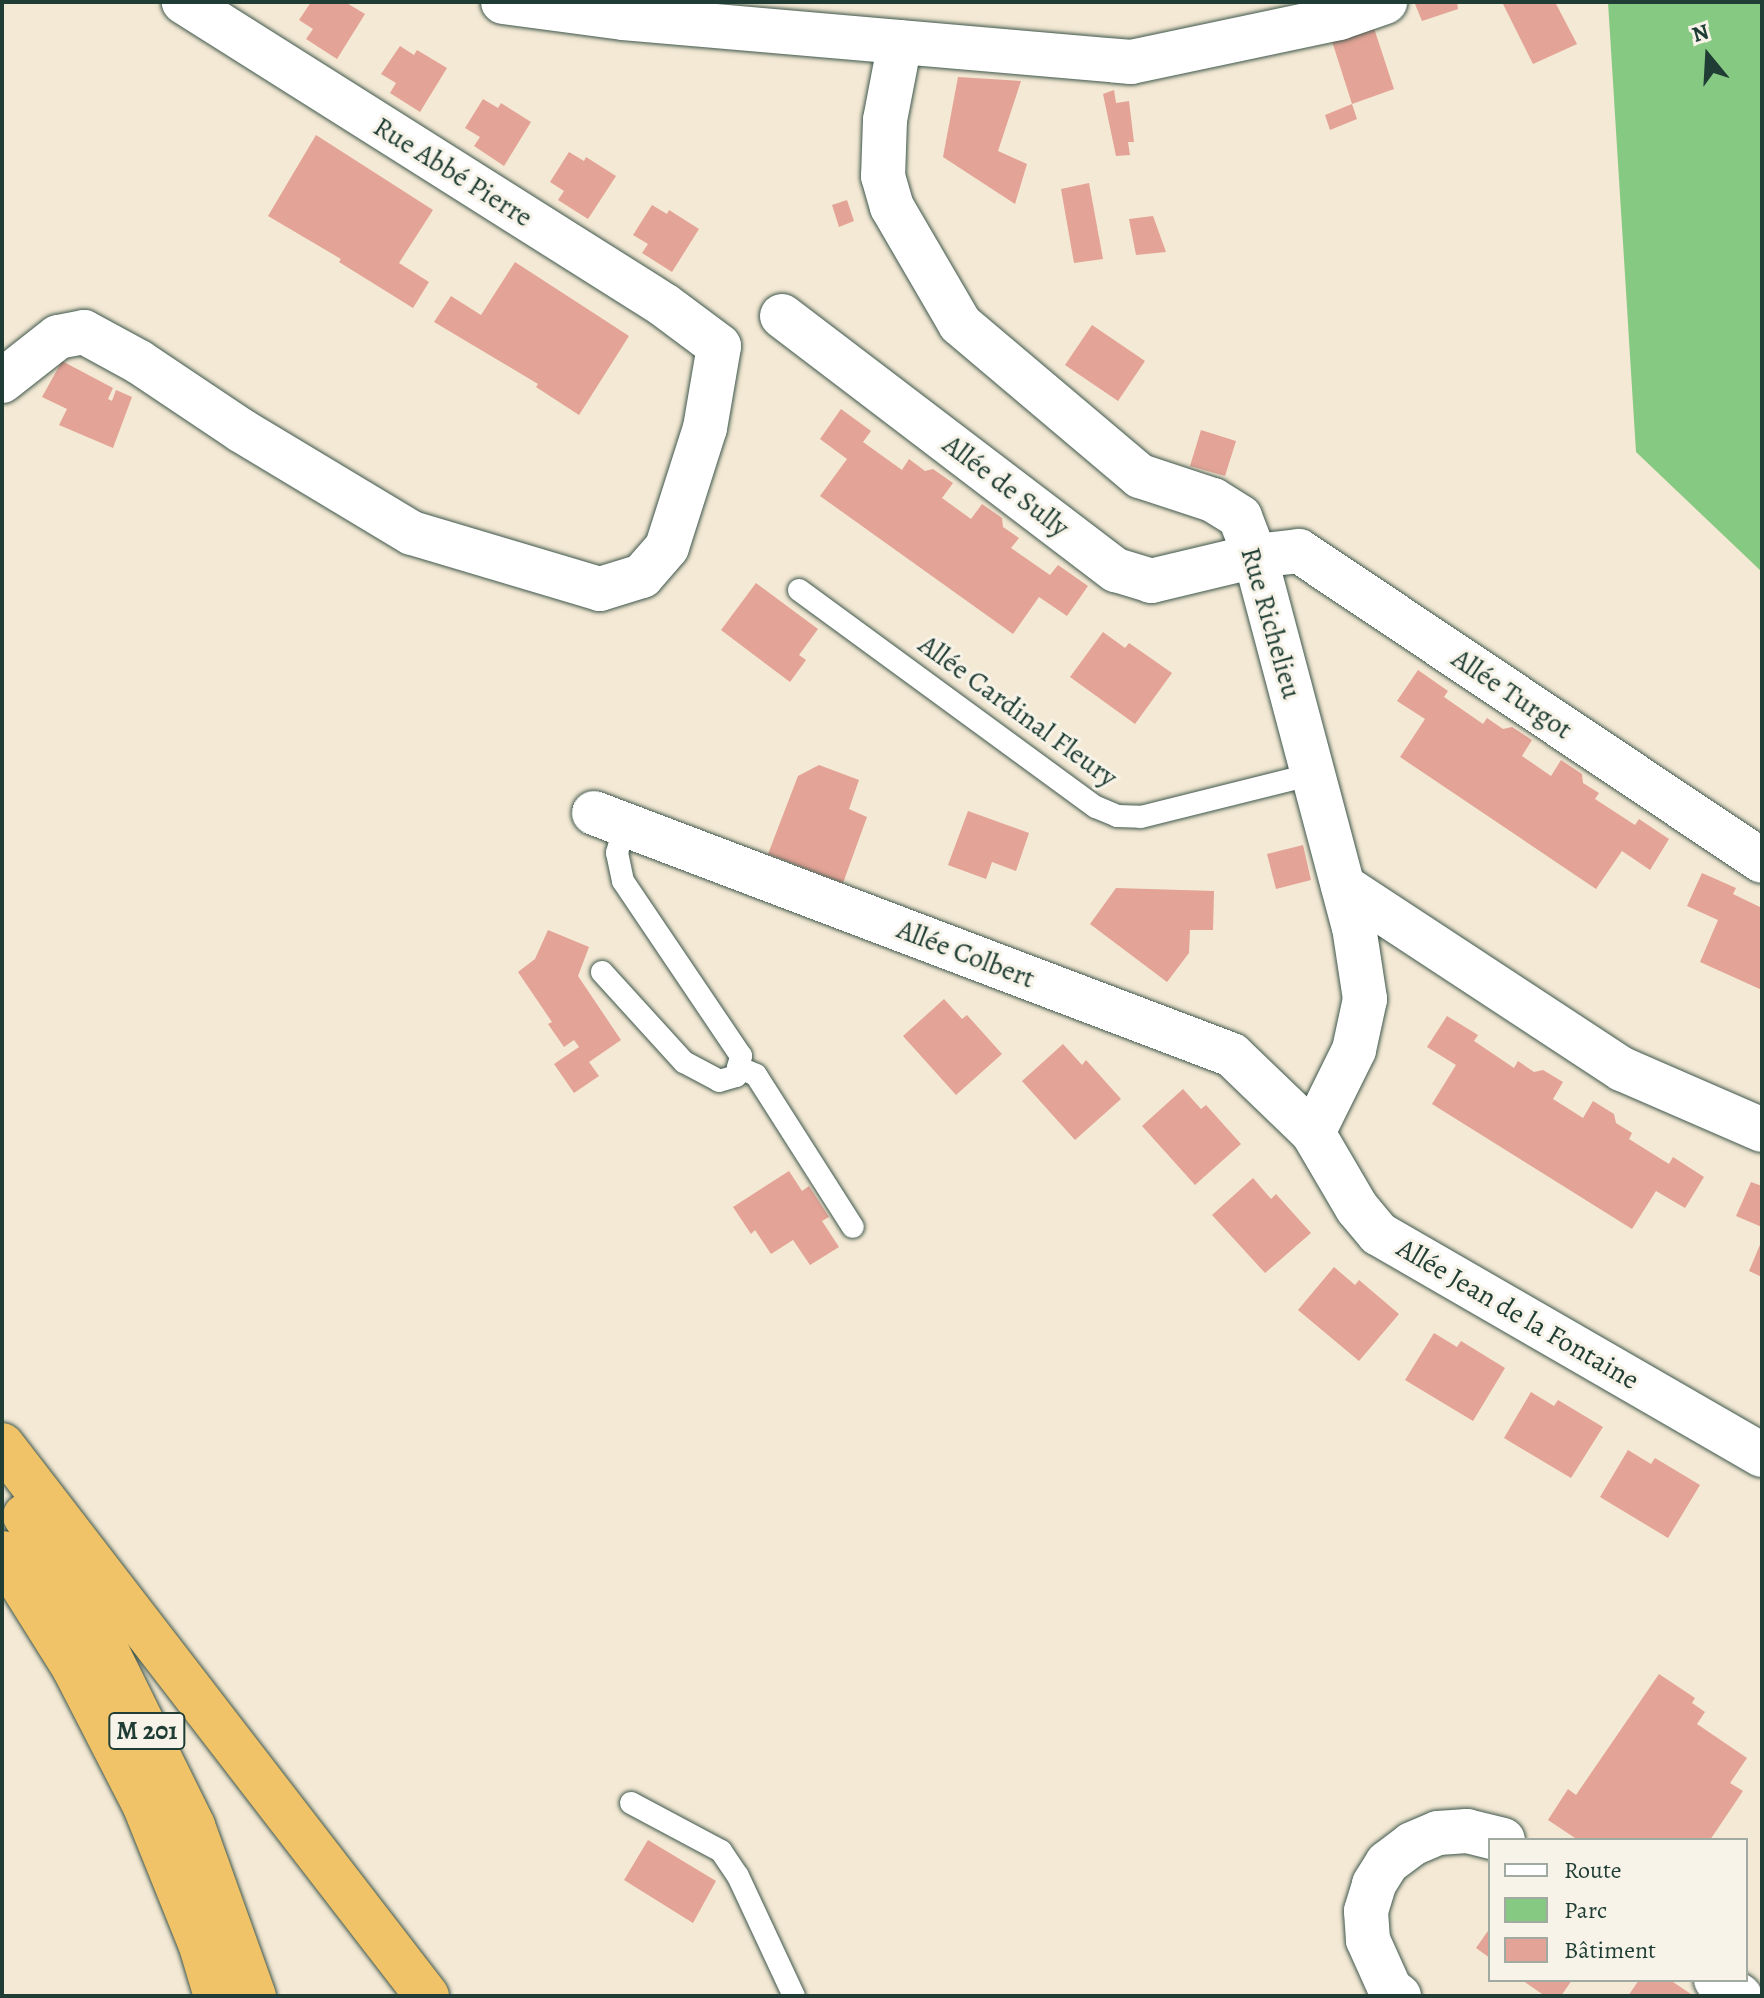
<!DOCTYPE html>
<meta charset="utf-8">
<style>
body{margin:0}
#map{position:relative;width:1764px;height:1998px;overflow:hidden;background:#f4e9d4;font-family:Alegreya,serif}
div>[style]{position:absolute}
.green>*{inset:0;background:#86c982}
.building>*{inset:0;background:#e3a396}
.roads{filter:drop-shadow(0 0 2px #3f574c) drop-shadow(0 0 2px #3f574c)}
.service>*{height:22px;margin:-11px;padding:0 11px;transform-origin:11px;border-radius:11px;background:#fff}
.minor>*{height:44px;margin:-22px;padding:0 22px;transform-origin:22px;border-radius:22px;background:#fff}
.tertiary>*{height:44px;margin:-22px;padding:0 22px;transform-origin:22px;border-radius:22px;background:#fff}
.trunk>*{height:44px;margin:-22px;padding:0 22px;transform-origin:22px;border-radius:22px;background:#f1c369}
span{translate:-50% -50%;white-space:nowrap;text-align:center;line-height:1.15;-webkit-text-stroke:6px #f7f3e8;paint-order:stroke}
.shield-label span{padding:2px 6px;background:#f7f3e8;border:2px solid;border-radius:6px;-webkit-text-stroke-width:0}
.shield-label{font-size:26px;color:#1f3d34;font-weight:700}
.street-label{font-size:28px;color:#1f3d34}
.frame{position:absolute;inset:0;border:4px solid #1f3d34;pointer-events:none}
.legend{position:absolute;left:1488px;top:1838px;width:260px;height:144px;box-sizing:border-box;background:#f7f3e8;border:2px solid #a1aaa0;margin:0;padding:10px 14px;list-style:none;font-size:24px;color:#1f3d34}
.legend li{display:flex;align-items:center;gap:16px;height:40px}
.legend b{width:40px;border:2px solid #a1aaa0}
.north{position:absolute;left:1668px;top:16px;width:80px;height:80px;-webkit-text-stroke:6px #f7f3e8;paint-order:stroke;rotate:342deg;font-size:22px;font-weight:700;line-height:32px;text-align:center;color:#1f3d34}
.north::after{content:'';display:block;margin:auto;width:28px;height:36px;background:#1f3d34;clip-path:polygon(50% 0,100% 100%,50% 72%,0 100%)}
</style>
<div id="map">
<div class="green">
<div style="clip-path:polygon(1608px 2px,1762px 2px,1762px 572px,1636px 452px)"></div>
</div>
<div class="building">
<div style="clip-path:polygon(311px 2px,345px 2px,365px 14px,337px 59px,306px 39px,313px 29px,299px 20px)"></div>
<div style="clip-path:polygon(1420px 2px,1457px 2px,1458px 9px,1422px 21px,1415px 4px)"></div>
<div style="clip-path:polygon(1502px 2px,1555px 2px,1577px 44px,1533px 64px)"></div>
<div style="clip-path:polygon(1371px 19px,1394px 89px,1352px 104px,1330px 35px)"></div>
<div style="clip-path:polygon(400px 46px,414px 55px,417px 50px,447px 68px,420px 112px,390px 93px,396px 83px,381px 74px)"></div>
<div style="clip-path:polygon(958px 77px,1021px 81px,998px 151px,1027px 164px,1015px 204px,943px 157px)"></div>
<div style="clip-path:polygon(1114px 90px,1116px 103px,1129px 101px,1134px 142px,1128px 142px,1130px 155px,1116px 156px,1103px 94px)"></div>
<div style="clip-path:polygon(483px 99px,498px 108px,501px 103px,531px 122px,504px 166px,474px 146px,480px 137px,465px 128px)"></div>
<div style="clip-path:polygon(1352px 104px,1357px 119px,1330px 130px,1325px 115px)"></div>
<div style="clip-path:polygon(316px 135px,433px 210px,399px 263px,429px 282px,413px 308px,339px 262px,341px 259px,268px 216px)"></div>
<div style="clip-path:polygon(569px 152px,584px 161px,586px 157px,616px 176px,588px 219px,558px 200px,564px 191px,550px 182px)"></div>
<div style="clip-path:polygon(1089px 183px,1103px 259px,1074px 263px,1061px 189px)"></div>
<div style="clip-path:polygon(847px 200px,854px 221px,839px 227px,832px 205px)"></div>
<div style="clip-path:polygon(652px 205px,667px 214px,669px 210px,699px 229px,672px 272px,642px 253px,648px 244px,633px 235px)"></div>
<div style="clip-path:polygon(1153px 216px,1166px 252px,1136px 255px,1129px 219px)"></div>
<div style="clip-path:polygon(515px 262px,629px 336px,579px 415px,536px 387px,538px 384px,434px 322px,451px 296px,481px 315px)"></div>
<div style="clip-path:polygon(1092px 325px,1145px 361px,1118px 401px,1065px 365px)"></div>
<div style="clip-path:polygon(62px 361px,113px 388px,108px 399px,112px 401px,116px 390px,132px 397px,113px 448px,59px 425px,67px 409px,42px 397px)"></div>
<div style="clip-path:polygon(841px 409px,871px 431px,863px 442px,902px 470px,909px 459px,925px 471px,933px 469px,953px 483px,942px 498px,971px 519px,982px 504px,1002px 518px,1003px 527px,1019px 538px,1011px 548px,1050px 575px,1058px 565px,1088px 586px,1067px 616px,1039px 597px,1013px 634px,820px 496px,847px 459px,820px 439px)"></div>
<div style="clip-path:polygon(1201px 430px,1236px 441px,1225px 476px,1190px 466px)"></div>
<div style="clip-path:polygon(756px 583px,818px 629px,799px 655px,806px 660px,790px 682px,721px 630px)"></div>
<div style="clip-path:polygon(1103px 632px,1125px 648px,1129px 643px,1172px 673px,1135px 724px,1070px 677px)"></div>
<div style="clip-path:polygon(1418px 670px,1448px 691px,1444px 697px,1483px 724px,1487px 718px,1503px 729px,1512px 727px,1532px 740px,1522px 756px,1551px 776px,1561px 760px,1582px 774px,1583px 783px,1599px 793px,1595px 799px,1635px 825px,1639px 819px,1669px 839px,1650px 870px,1622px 851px,1596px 889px,1400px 757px,1425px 719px,1397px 701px)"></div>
<div style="clip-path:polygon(819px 765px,859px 780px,849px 809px,867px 817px,843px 883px,768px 854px,798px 776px)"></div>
<div style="clip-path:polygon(968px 811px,1029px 833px,1016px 871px,992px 862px,986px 879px,948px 865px)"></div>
<div style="clip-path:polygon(1303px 845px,1311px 880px,1276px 889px,1267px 854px)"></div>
<div style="clip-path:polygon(1702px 873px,1736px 888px,1733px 894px,1762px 908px,1762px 990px,1700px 962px,1718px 920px,1687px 906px)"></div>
<div style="clip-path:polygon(1116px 888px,1214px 891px,1213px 930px,1190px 930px,1189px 953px,1167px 982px,1090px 924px)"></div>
<div style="clip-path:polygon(548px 930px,589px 947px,578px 976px,621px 1040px,589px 1062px,599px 1076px,574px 1093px,554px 1064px,579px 1047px,574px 1040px,564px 1047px,548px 1024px,552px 1022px,518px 972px,535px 959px)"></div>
<div style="clip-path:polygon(944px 999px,962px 1019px,967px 1015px,1002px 1054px,956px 1095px,903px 1036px)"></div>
<div style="clip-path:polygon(1447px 1016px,1478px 1035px,1474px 1041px,1514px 1068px,1518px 1061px,1534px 1072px,1543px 1070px,1563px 1082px,1553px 1099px,1583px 1118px,1593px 1101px,1614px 1114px,1616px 1123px,1632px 1133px,1629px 1139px,1669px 1164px,1673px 1157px,1704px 1177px,1685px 1208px,1656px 1191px,1632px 1229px,1432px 1104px,1456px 1065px,1427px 1047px)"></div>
<div style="clip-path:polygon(1063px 1044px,1082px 1065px,1086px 1060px,1121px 1099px,1075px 1140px,1022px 1081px)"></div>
<div style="clip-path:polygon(1183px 1089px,1201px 1109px,1206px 1105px,1241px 1144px,1195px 1185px,1142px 1126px)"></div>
<div style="clip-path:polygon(789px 1171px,802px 1191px,809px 1186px,829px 1217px,822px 1221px,839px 1247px,810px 1265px,793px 1240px,771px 1254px,755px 1230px,751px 1234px,733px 1207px)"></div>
<div style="clip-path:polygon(1253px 1178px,1271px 1199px,1276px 1194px,1311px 1233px,1265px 1273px,1212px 1215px)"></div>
<div style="clip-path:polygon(1751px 1182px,1762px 1186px,1762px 1227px,1736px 1216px)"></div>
<div style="clip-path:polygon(1762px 1240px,1762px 1277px,1749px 1271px)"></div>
<div style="clip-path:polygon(1334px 1267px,1355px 1285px,1359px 1280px,1399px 1314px,1359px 1361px,1298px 1310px)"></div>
<div style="clip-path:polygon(1434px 1333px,1457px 1347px,1461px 1341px,1505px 1368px,1473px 1421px,1405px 1380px)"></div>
<div style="clip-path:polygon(1531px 1392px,1554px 1406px,1558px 1400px,1603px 1427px,1571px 1478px,1504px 1438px)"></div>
<div style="clip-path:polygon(1628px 1450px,1651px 1464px,1655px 1458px,1700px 1485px,1668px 1538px,1600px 1497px)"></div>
<div style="clip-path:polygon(1659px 1674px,1695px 1698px,1692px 1703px,1705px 1712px,1697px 1724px,1747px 1758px,1730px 1783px,1743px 1791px,1710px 1840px,1578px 1840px,1548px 1820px,1568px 1789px,1576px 1795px)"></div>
<div style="clip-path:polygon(648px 1840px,716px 1881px,693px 1923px,624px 1880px)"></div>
<div style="clip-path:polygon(1490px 1928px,1490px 1958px,1476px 1948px)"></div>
<div style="clip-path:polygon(1522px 1980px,1572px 1980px,1561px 1996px,1545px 1996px)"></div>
<div style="clip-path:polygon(1639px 1980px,1670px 1980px,1694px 1996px,1628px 1996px)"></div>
</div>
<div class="roads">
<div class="service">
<div style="left:799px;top:590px;width:368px;rotate:36.2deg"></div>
<div style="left:1096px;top:807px;width:23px;rotate:23deg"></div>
<div style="left:1117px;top:816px;width:24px;rotate:2deg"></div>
<div style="left:1141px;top:817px;width:177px;rotate:-14deg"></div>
<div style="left:602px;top:972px;width:122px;rotate:47.7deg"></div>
<div style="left:684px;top:1062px;width:40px;rotate:28deg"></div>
<div style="left:719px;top:1081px;width:18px;rotate:-16deg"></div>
<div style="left:736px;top:1076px;width:21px;rotate:-76deg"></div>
<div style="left:741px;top:1056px;width:211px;rotate:-124deg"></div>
<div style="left:623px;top:881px;width:29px;rotate:-102deg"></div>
<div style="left:617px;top:853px;width:30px;rotate:-75deg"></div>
<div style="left:738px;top:1067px;width:20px;rotate:24deg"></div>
<div style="left:756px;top:1075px;width:180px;rotate:57.5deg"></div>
<div style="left:631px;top:1803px;width:102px;rotate:28.1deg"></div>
<div style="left:721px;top:1851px;width:30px;rotate:56deg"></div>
<div style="left:738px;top:1876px;width:132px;rotate:65deg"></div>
</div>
<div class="minor">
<div style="left:900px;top:42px;width:79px;rotate:100.9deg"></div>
<div style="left:885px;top:120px;width:56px;rotate:92deg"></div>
<div style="left:883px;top:176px;width:32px;rotate:74deg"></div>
<div style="left:892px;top:207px;width:135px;rotate:59.8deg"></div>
<div style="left:960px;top:324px;width:236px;rotate:40.2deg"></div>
<div style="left:1140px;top:476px;width:77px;rotate:18.2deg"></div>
<div style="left:1213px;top:500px;width:32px;rotate:32deg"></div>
<div style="left:1240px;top:517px;width:42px;rotate:69deg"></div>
<div style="left:1255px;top:556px;width:384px;rotate:75.1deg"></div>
<div style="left:1354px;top:927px;width:73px;rotate:81.3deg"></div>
<div style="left:1365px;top:999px;width:52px;rotate:102.2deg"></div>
<div style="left:1354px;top:1050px;width:93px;rotate:116.3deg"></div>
<div style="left:782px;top:316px;width:420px;rotate:37.3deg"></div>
<div style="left:1116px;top:570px;width:37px;rotate:17deg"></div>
<div style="left:1151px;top:581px;width:107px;rotate:-13.5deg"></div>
<div style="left:1255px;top:556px;width:44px;rotate:-6.5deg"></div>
<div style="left:1299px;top:551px;width:557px;rotate:33.8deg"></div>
<div style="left:2px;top:381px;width:71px;rotate:-38.2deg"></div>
<div style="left:58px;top:337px;width:26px;rotate:-11deg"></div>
<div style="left:84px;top:332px;width:63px;rotate:28.6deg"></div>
<div style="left:139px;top:362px;width:124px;rotate:33.8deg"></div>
<div style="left:242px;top:431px;width:198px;rotate:31deg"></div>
<div style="left:412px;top:533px;width:196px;rotate:16.6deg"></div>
<div style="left:600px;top:589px;width:44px;rotate:-17.2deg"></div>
<div style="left:642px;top:576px;width:38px;rotate:-49deg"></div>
<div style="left:667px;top:547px;width:125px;rotate:-72.3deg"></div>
<div style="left:705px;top:428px;width:83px;rotate:-80.3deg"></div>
<div style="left:719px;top:346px;width:69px;rotate:-143.3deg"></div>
<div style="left:664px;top:305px;width:568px;rotate:-147.74deg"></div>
<div style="left:594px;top:813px;width:682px;rotate:20.77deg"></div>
<div style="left:1232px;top:1055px;width:112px;rotate:43.9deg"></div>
<div style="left:1313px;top:1133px;width:87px;rotate:59.6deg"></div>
<div style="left:1357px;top:1208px;width:34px;rotate:50deg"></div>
<div style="left:1379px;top:1234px;width:442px;rotate:30deg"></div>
<div style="left:1343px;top:886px;width:334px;rotate:33.3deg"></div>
<div style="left:1622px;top:1069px;width:153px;rotate:23.5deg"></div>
<div style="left:1716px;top:1980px;width:29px;rotate:34deg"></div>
<div style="left:1399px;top:1996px;width:11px;rotate:-142deg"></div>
<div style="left:1390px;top:1989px;width:54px;rotate:-114.2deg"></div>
<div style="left:1368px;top:1940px;width:29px;rotate:-94deg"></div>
<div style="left:1366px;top:1911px;width:28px;rotate:-73deg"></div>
<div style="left:1374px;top:1884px;width:25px;rotate:-58deg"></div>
<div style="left:1387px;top:1863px;width:31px;rotate:-37deg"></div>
<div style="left:1412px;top:1844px;width:28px;rotate:-23deg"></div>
<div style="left:1438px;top:1833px;width:29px;rotate:-4deg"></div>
<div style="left:1467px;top:1831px;width:37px;rotate:14deg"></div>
</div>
<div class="tertiary">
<div style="left:503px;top:2px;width:121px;rotate:7.6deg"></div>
<div style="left:623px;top:18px;width:510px;rotate:4.95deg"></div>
<div style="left:1131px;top:62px;width:213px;rotate:-11.9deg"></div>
<div style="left:1339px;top:18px;width:49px;rotate:-19.2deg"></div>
</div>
<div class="trunk">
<div style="left:2px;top:1445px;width:696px;rotate:52.36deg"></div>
<div style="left:25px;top:1516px;width:151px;rotate:58.5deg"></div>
<div style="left:104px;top:1645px;width:202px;rotate:63.8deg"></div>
<div style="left:193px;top:1826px;width:181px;rotate:70.3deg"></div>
<div style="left:2px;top:1553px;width:136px;rotate:57.9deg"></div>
<div style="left:74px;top:1668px;width:153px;rotate:62.8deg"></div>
<div style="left:144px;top:1804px;width:153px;rotate:68.1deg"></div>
<div style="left:201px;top:1946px;width:52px;rotate:73.3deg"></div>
</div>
</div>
<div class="shield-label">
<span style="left:147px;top:1731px">M 201</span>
</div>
<div class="street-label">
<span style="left:453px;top:172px;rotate:32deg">Rue Abbé Pierre</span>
<span style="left:1006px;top:486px;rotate:37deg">Allée de Sully</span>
<span style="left:1271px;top:623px;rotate:74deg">Rue Richelieu</span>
<span style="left:1512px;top:694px;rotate:34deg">Allée Turgot</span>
<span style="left:1018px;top:711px;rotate:36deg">Allée Cardinal Fleury</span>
<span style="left:966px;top:954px;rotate:21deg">Allée Colbert</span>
<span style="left:1518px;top:1314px;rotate:30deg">Allée Jean de la Fontaine</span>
</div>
<div class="frame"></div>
<ul class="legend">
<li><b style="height:10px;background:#fff"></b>Route</li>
<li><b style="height:22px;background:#86c982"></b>Parc</li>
<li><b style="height:22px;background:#e3a396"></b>Bâtiment</li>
</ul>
<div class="north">N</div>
</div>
